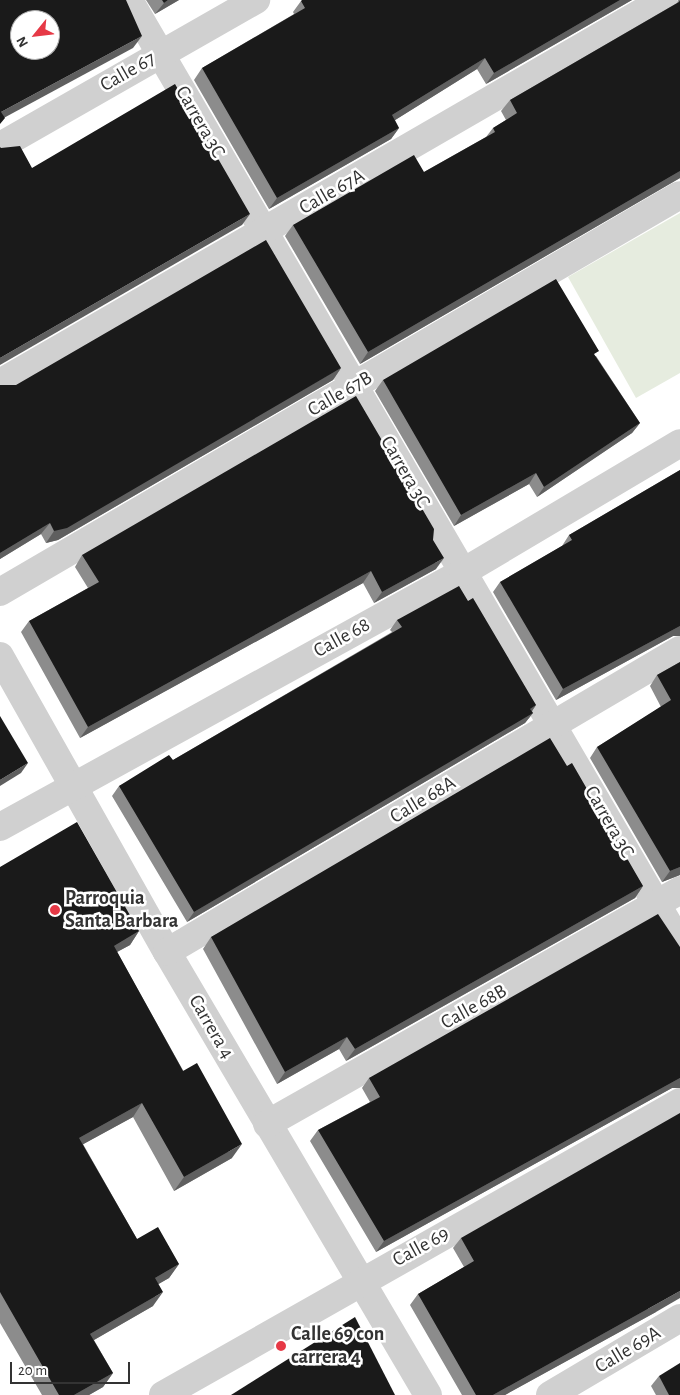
<!DOCTYPE html>
<style>
body{margin:0}
#map{position:relative;width:680px;height:1395px;overflow:hidden;background:#fff;font-family:"Alegreya Sans",sans-serif}
div>[style]{position:absolute}
.green>*{inset:0;background:#e6ecdf}
.minor>*{height:28px;margin:-14px;padding:0 14px;transform-origin:14px;border-radius:14px;background:#d0d0d0}
.wall>*{inset:0;background:#8c8c8c}
.shaded-wall>*{inset:0;background:#5f5f5f}
.building>*{inset:0;background:#1a1a1a}
.dots>*{width:14px;height:14px;translate:-50% -50%;box-sizing:border-box;border:2px solid #fff;border-radius:50%}
span{translate:-50% -50%;white-space:nowrap;text-align:center;line-height:1.15;-webkit-text-stroke:5px #fff;paint-order:stroke}
.street-label{font-size:20px;color:#333}
.poi-label{font-size:20px;color:#333;font-weight:700}
.left{translate:0 -50%;text-align:left}
.north{position:absolute;left:10px;top:10px;width:50px;height:50px;box-sizing:border-box;background:#fff;border:1px solid #adadad;border-radius:50%;rotate:241deg;font-size:14px;font-weight:700;line-height:20px;text-align:center;color:#333}
.north::after{content:'';display:block;margin:auto;width:18px;height:22px;background:#e63946;clip-path:polygon(50% 0,100% 100%,50% 72%,0 100%)}
.scale{position:absolute;left:10px;top:1362px;width:120px;height:22px;box-sizing:border-box;border:2px solid #333;border-top:0;padding-left:6px;font-size:15px;line-height:18px;white-space:nowrap;color:#333;-webkit-text-stroke:4px #fff;paint-order:stroke}
</style>
<div id="map">
<div class="green">
<div style="clip-path:polygon(680px 213px,680px 373px,636px 398px,568px 277px)"></div>
</div>
<div class="minor">
<div style="left:129px;top:0;width:1093px;rotate:59.73deg"></div>
<div style="left:0;top:146px;width:295px;rotate:-29.7deg"></div>
<div style="left:0;top:383px;width:766px;rotate:-30.01deg"></div>
<div style="left:0;top:592px;width:787px;rotate:-30.28deg"></div>
<div style="left:0;top:656px;width:340px;rotate:60.6deg"></div>
<div style="left:167px;top:952px;width:514px;rotate:59.49deg"></div>
<div style="left:0;top:827px;width:529px;rotate:-28.84deg"></div>
<div style="left:463px;top:572px;width:252px;rotate:-30.7deg"></div>
<div style="left:167px;top:952px;width:595px;rotate:-30.49deg"></div>
<div style="left:267px;top:1124px;width:475px;rotate:-29.5deg"></div>
<div style="left:163px;top:1395px;width:594px;rotate:-29.54deg"></div>
<div style="left:550px;top:1395px;width:151px;rotate:-30.6deg"></div>
</div>
<div class="wall">
<div style="clip-path:polygon(146px 0,179px 0,155px 14px)"></div>
<div style="clip-path:polygon(632px 0,486px 84px,477px 69px,395px 120px,399px 128px,391px 139px,269px 209px,194px 80px,202px 68px,294px 14px,293px 12px,301px 1px)"></div>
<div style="clip-path:polygon(678px 0,680px 0,680px 178px,360px 364px,285px 236px,293px 225px,424px 172px,486px 137px,493px 128px,506px 120px,501px 111px,510px 100px,677px 3px)"></div>
<div style="clip-path:polygon(596px 356px,640px 423px,632px 433px,537px 497px,529px 484px,454px 526px,375px 391px,383px 380px)"></div>
<div style="clip-path:polygon(341px 368px,333px 380px,58px 540px,46px 543px,41px 534px,0 559px,0 385px,16px 385px)"></div>
<div style="clip-path:polygon(680px 470px,680px 636px,673px 636px,556px 700px,493px 592px,500px 582px,562px 546px,569px 535px)"></div>
<div style="clip-path:polygon(433px 540px,436px 569px,374px 603px,363px 583px,80px 738px,21px 632px,29px 621px,88px 588px,75px 567px,82px 555px)"></div>
<div style="clip-path:polygon(468px 601px,536px 705px,532px 711px,533px 713px,525px 723px,187px 922px,112px 796px,119px 786px,173px 760px,392px 632px,390px 630px,397px 620px)"></div>
<div style="clip-path:polygon(680px 662px,680px 875px,662px 882px,590px 758px,597px 747px,661px 707px,650px 686px,657px 675px)"></div>
<div style="clip-path:polygon(567px 766px,643px 886px,635px 898px,346px 1061px,339px 1049px,277px 1084px,203px 949px,211px 937px)"></div>
<div style="clip-path:polygon(0 867px,139px 931px,130px 945px,117px 952px,232px 1158px,174px 1191px,133px 1117px,83px 1144px,137px 1239px,179px 1264px,169px 1278px,158px 1284px,153px 1306px,94px 1340px,113px 1373px,103px 1387px,89px 1395px,42px 1395px,0 1323px)"></div>
<div style="clip-path:polygon(679px 946px,680px 1088px,672px 1088px,376px 1252px,310px 1141px,318px 1130px,370px 1102px,362px 1088px,369px 1078px)"></div>
<div style="clip-path:polygon(461px 1238px,656px 1312px,505px 1395px,462px 1395px,410px 1305px,418px 1294px,464px 1267px,453px 1248px)"></div>
<div style="clip-path:polygon(659px 1376px,680px 1395px,656px 1395px,651px 1386px)"></div>
</div>
<div class="shaded-wall">
<div style="clip-path:polygon(168px 0,179px 0,155px 14px,164px 3px)"></div>
<div style="clip-path:polygon(620px 0,632px 0,486px 84px,494px 73px)"></div>
<div style="clip-path:polygon(142px 36px,133px 48px,0 120px,1px 112px)"></div>
<div style="clip-path:polygon(485px 58px,477px 69px,384px 127px,392px 115px)"></div>
<div style="clip-path:polygon(399px 128px,391px 139px,269px 209px,277px 198px)"></div>
<div style="clip-path:polygon(680px 171px,680px 178px,360px 364px,368px 352px)"></div>
<div style="clip-path:polygon(250px 214px,242px 225px,0 365px,0 358px)"></div>
<div style="clip-path:polygon(341px 368px,333px 380px,58px 540px,46px 543px,54px 531px)"></div>
<div style="clip-path:polygon(640px 423px,632px 433px,537px 497px,544px 487px)"></div>
<div style="clip-path:polygon(536px 473px,529px 484px,454px 526px,461px 515px)"></div>
<div style="clip-path:polygon(50px 523px,41px 534px,0 559px,0 553px)"></div>
<div style="clip-path:polygon(444px 558px,436px 569px,374px 603px,382px 592px)"></div>
<div style="clip-path:polygon(371px 571px,363px 583px,80px 738px,88px 727px)"></div>
<div style="clip-path:polygon(680px 626px,680px 636px,673px 636px,556px 700px,563px 689px)"></div>
<div style="clip-path:polygon(536px 705px,530px 714px,533px 713px,525px 723px,187px 922px,194px 912px)"></div>
<div style="clip-path:polygon(28px 763px,21px 773px,0 786px,0 780px)"></div>
<div style="clip-path:polygon(680px 867px,680px 875px,662px 882px,670px 871px)"></div>
<div style="clip-path:polygon(643px 886px,635px 898px,346px 1061px,355px 1049px)"></div>
<div style="clip-path:polygon(139px 931px,130px 945px,104px 959px,114px 946px)"></div>
<div style="clip-path:polygon(347px 1037px,339px 1049px,277px 1084px,285px 1072px)"></div>
<div style="clip-path:polygon(680px 1078px,680px 1088px,672px 1088px,376px 1252px,384px 1241px)"></div>
<div style="clip-path:polygon(142px 1103px,133px 1117px,69px 1152px,79px 1138px)"></div>
<div style="clip-path:polygon(242px 1144px,232px 1158px,174px 1191px,184px 1177px)"></div>
<div style="clip-path:polygon(179px 1264px,169px 1278px,145px 1292px,155px 1278px)"></div>
<div style="clip-path:polygon(680px 1291px,680px 1298px,656px 1312px,505px 1395px,493px 1395px)"></div>
<div style="clip-path:polygon(163px 1292px,153px 1306px,80px 1348px,90px 1334px)"></div>
<div style="clip-path:polygon(113px 1373px,103px 1387px,89px 1395px,74px 1395px)"></div>
</div>
<div class="building">
<div style="clip-path:polygon(evenodd,0 0,126px 0,142px 36px,1px 112px,5px 118px,0 124px,0 0,20px 20px,50px 20px,50px 50px,20px 50px,20px 20px)"></div>
<div style="clip-path:polygon(162px 0,168px 0,164px 3px)"></div>
<div style="clip-path:polygon(302px 0,620px 0,494px 73px,485px 58px,392px 115px,399px 128px,277px 198px,202px 68px,305px 8px,301px 1px)"></div>
<div style="clip-path:polygon(680px 0,680px 171px,368px 352px,293px 225px,414px 155px,424px 172px,495px 132px,493px 128px,517px 113px,510px 100px,679px 2px)"></div>
<div style="clip-path:polygon(175px 84px,250px 214px,0 358px,0 147px,1px 148px,20px 146px,32px 168px)"></div>
<div style="clip-path:polygon(266px 240px,341px 368px,67px 528px,54px 531px,50px 523px,0 553px,0 385px,16px 385px)"></div>
<div style="clip-path:polygon(556px 279px,599px 351px,594px 354px,640px 423px,544px 487px,536px 473px,461px 515px,383px 380px)"></div>
<div style="clip-path:polygon(356px 396px,434px 529px,433px 540px,444px 558px,382px 592px,371px 571px,88px 727px,29px 621px,99px 582px,82px 555px)"></div>
<div style="clip-path:polygon(680px 470px,680px 626px,563px 689px,500px 582px,572px 540px,569px 535px)"></div>
<div style="clip-path:polygon(459px 586px,468px 601px,473px 598px,536px 705px,530px 709px,533px 713px,194px 912px,119px 786px,169px 755px,173px 760px,402px 627px,397px 620px)"></div>
<div style="clip-path:polygon(680px 662px,680px 867px,670px 871px,597px 747px,671px 700px,657px 675px)"></div>
<div style="clip-path:polygon(0 716px,28px 763px,0 780px)"></div>
<div style="clip-path:polygon(550px 738px,567px 766px,572px 763px,643px 886px,355px 1049px,347px 1037px,285px 1072px,211px 937px)"></div>
<div style="clip-path:polygon(77px 822px,139px 931px,114px 946px,183px 1071px,197px 1063px,242px 1144px,184px 1177px,142px 1103px,79px 1138px,137px 1239px,158px 1227px,179px 1264px,155px 1278px,163px 1292px,90px 1334px,113px 1373px,74px 1395px,59px 1395px,0 1292px,0 867px)"></div>
<div style="clip-path:polygon(658px 914px,680px 947px,680px 1078px,384px 1241px,318px 1130px,380px 1097px,369px 1078px)"></div>
<div style="clip-path:polygon(680px 1113px,680px 1291px,493px 1395px,476px 1395px,418px 1294px,474px 1261px,461px 1238px)"></div>
<div style="clip-path:polygon(355px 1317px,395px 1395px,231px 1395px)"></div>
<div style="clip-path:polygon(680px 1363px,680px 1395px,669px 1395px,659px 1376px)"></div>
</div>
<div class="dots">
<div style="left:55px;top:910px;background:#e63946"></div>
<div style="left:281px;top:1346px;background:#e63946"></div>
</div>
<div class="street-label">
<span style="left:128px;top:72px;rotate:-30deg">Calle 67</span>
<span style="left:200px;top:122px;rotate:60deg">Carrera 3C</span>
<span style="left:332px;top:192px;rotate:-30deg">Calle 67A</span>
<span style="left:340px;top:394px;rotate:-30deg">Calle 67B</span>
<span style="left:405px;top:472px;rotate:60deg">Carrera 3C</span>
<span style="left:342px;top:638px;rotate:-29deg">Calle 68</span>
<span style="left:423px;top:800px;rotate:-31deg">Calle 68A</span>
<span style="left:609px;top:822px;rotate:60deg">Carrera 3C</span>
<span style="left:474px;top:1007px;rotate:-29deg">Calle 68B</span>
<span style="left:211px;top:1027px;rotate:60deg">Carrera 4</span>
<span style="left:421px;top:1247px;rotate:-29deg">Calle 69</span>
<span style="left:628px;top:1350px;rotate:-31deg">Calle 69A</span>
</div>
<div class="poi-label">
<span class="left" style="left:65px;top:910px">Parroquia<br>Santa Barbara</span>
<span class="left" style="left:291px;top:1346px">Calle 69 con<br>carrera 4</span>
</div>
<div class="north">N</div>
<div class="scale">20 m</div>
</div>
